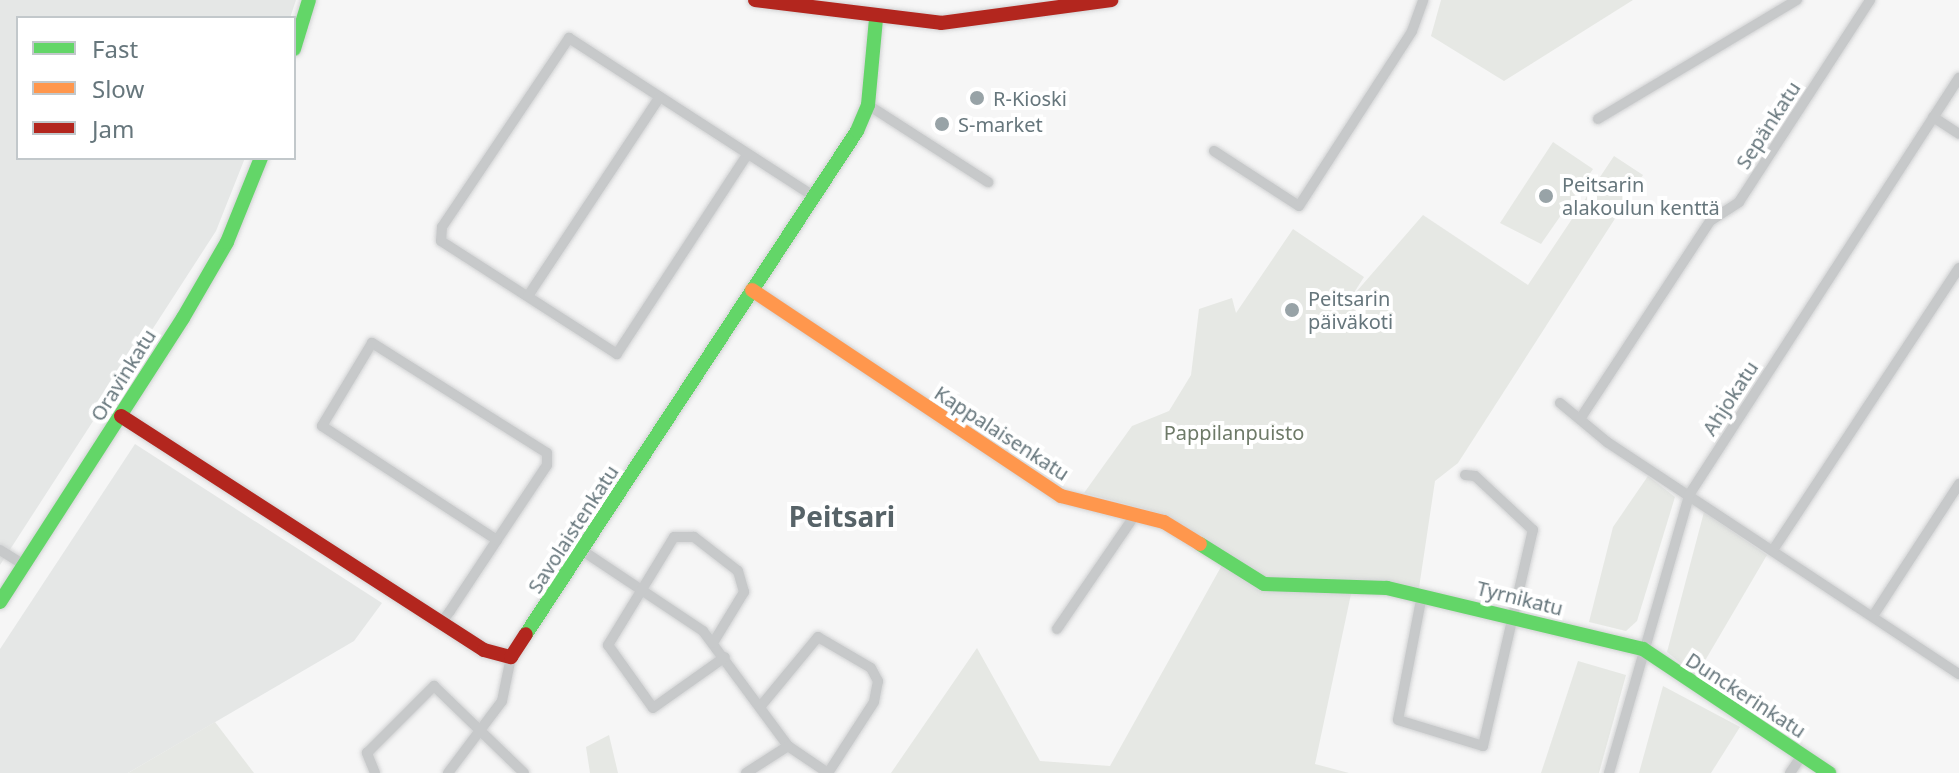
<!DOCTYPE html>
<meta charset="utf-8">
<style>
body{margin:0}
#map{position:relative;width:1959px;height:773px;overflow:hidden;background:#f6f6f6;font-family:"Noto Sans",sans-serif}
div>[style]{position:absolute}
.built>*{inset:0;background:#e5e7e6}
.green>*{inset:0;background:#e6e8e4}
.roads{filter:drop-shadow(0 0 2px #d1d2d3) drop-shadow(0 0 2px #d1d2d3)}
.street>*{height:10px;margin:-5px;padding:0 5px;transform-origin:5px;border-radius:5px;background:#c7c9ca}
.fast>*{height:14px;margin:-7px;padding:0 7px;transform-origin:7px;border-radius:7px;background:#63d668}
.slow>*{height:14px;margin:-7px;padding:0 7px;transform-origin:7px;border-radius:7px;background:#ff974d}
.jam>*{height:14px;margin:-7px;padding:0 7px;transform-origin:7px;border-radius:7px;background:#b3261e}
.dots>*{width:22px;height:22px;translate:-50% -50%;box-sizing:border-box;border:4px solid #fff;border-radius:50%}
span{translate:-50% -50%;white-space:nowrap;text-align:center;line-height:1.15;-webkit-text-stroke:8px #fff;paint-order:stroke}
.poi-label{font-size:20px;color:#66767c}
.left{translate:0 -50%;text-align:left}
.street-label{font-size:20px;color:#66767c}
.park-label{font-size:20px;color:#6e7a68}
.district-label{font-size:28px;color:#576368;font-weight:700}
.legend{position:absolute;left:16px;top:16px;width:280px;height:144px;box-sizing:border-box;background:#fff;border:2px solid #c2c8cb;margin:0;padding:10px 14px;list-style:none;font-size:24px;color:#66767c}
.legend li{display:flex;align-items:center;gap:16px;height:40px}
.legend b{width:40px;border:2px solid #c2c8cb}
</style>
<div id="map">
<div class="built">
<div style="clip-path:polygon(0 0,296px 0,290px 18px,18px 18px,18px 158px,245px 158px,216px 231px,0 565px)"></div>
<div style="clip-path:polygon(135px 444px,382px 603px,354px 641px,128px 773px,0 773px,0 649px)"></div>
</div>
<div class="green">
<div style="clip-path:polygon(1441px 0,1633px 0,1504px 81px,1431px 36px)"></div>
<div style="clip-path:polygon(1553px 142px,1593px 169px,1541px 244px,1500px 223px)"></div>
<div style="clip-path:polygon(1614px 156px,1643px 175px,1458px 463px,1435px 481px,1419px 588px,1351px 594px,1315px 764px,1349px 773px,891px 773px,977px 648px,1040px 761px,1110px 766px,1227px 556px,1159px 513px,1084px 493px,1132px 426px,1169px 411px,1191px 375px,1199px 309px,1232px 298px,1236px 313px,1293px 229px,1364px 277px,1350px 299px,1423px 215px,1528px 285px)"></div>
<div style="clip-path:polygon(1648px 476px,1675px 497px,1637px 621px,1626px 631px,1589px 622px,1613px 527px)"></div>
<div style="clip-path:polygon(1704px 512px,1767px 555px,1696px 676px,1667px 652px)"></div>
<div style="clip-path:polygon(1578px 661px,1626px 675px,1599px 773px,1541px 773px)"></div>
<div style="clip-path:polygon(1663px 686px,1740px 727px,1711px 773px,1639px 773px)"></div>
<div style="clip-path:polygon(215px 722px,254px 773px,128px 773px)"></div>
<div style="clip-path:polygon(609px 735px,618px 773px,590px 773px,586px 747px)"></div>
</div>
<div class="roads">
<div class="street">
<div style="left:868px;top:105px;width:143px;rotate:32.7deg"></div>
<div style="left:1933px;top:117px;width:31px;rotate:33deg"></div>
<div style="left:1598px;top:119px;width:232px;rotate:-30.9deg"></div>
<div style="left:1214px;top:151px;width:101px;rotate:32.9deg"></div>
<div style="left:1299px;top:206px;width:208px;rotate:-57.1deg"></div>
<div style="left:1412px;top:31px;width:33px;rotate:-70deg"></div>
<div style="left:747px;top:155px;width:238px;rotate:123.2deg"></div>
<div style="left:617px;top:354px;width:209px;rotate:-147.3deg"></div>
<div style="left:441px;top:241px;width:14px;rotate:-86deg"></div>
<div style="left:442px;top:227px;width:228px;rotate:-56.1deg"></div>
<div style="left:569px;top:38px;width:291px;rotate:32.9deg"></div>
<div style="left:528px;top:296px;width:237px;rotate:-56.5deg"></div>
<div style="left:1560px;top:403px;width:61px;rotate:39.7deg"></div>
<div style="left:1607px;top:442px;width:422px;rotate:33.4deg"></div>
<div style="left:1580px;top:419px;width:237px;rotate:-56.7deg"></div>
<div style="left:1710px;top:221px;width:35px;rotate:-33deg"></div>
<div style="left:1739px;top:202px;width:241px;rotate:-57deg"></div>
<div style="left:0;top:550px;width:28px;rotate:32deg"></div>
<div style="left:1773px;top:550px;width:338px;rotate:-56.6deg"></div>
<div style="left:583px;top:551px;width:144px;rotate:33.7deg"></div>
<div style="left:703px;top:631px;width:143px;rotate:53.5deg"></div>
<div style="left:788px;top:746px;width:48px;rotate:34deg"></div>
<div style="left:1422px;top:595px;width:127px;rotate:100.9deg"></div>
<div style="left:1398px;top:720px;width:89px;rotate:17deg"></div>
<div style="left:1483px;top:746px;width:222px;rotate:-77deg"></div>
<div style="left:1533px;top:530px;width:79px;rotate:-137deg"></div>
<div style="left:1475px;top:476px;width:10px;rotate:-174deg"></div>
<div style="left:1873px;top:616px;width:158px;rotate:-56.9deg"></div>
<div style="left:441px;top:623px;width:15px;rotate:-53deg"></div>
<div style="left:450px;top:611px;width:85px;rotate:-56.5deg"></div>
<div style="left:497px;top:540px;width:90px;rotate:-56.3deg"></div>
<div style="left:547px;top:465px;width:12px;rotate:-90deg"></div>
<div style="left:547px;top:453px;width:207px;rotate:-147.8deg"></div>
<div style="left:372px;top:343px;width:97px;rotate:121.1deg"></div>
<div style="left:322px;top:426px;width:209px;rotate:33.1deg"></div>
<div style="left:1057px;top:629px;width:138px;rotate:-55.6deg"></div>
<div style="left:713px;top:643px;width:60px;rotate:-58.7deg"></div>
<div style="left:744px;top:592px;width:22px;rotate:-106deg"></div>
<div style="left:738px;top:571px;width:56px;rotate:-142.3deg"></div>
<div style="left:694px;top:537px;width:20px;rotate:180deg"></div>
<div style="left:674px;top:537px;width:127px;rotate:121.4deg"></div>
<div style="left:608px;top:645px;width:77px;rotate:54.5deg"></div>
<div style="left:653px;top:708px;width:88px;rotate:-35.3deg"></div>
<div style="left:760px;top:707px;width:91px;rotate:-50.4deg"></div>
<div style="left:818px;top:637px;width:61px;rotate:30.3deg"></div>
<div style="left:871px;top:668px;width:15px;rotate:62deg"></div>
<div style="left:878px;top:681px;width:21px;rotate:101deg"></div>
<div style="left:874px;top:702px;width:85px;rotate:122.9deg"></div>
<div style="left:375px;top:773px;width:22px;rotate:-112deg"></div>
<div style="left:367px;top:753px;width:95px;rotate:-45deg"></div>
<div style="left:434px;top:686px;width:125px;rotate:44deg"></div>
<div style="left:448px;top:773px;width:90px;rotate:-53.1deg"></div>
<div style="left:502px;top:701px;width:45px;rotate:-78.4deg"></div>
<div style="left:746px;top:773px;width:50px;rotate:-32.7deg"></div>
<div style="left:1609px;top:773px;width:289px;rotate:-73.9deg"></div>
<div style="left:1689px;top:495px;width:497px;rotate:-57.1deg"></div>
<div style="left:1790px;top:773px;width:22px;rotate:-56deg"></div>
</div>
<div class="fast">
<div style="left:294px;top:49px;width:51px;rotate:-73deg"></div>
<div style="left:1200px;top:544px;width:75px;rotate:32deg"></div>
<div style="left:1264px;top:584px;width:123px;rotate:1.9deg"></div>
<div style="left:1387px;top:588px;width:263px;rotate:13.4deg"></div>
<div style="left:1643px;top:649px;width:224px;rotate:33.7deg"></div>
<div style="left:0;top:602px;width:338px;rotate:-57.2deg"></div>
<div style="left:183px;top:318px;width:88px;rotate:-59.9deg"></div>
<div style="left:227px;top:242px;width:91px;rotate:-68deg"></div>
<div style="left:526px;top:634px;width:602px;rotate:-56.65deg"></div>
<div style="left:857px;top:131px;width:28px;rotate:-67deg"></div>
<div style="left:868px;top:105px;width:86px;rotate:-84.7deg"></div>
</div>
<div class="slow">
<div style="left:752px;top:290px;width:371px;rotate:33.7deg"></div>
<div style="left:1061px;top:496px;width:106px;rotate:14.2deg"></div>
<div style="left:1164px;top:522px;width:42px;rotate:31.4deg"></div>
</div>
<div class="jam">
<div style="left:755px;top:0;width:187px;rotate:7deg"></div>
<div style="left:941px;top:23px;width:172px;rotate:-7.7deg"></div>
<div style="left:121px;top:416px;width:432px;rotate:32.8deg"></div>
<div style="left:484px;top:650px;width:28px;rotate:15deg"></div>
<div style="left:511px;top:657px;width:27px;rotate:-57deg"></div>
</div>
</div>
<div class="dots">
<div style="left:977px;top:98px;background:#98a3a7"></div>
<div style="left:942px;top:124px;background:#98a3a7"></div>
<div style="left:1546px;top:196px;background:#98a3a7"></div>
<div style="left:1292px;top:310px;background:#98a3a7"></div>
</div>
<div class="poi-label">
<span class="left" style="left:993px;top:98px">R-Kioski</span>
<span class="left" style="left:958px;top:124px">S-market</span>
<span class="left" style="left:1562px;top:196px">Peitsarin<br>alakoulun kenttä</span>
<span class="left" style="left:1308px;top:310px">Peitsarin<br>päiväkoti</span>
</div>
<div class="street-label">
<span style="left:1768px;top:125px;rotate:-57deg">Sepänkatu</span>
<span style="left:123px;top:375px;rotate:-58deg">Oravinkatu</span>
<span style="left:1730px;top:398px;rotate:-57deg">Ahjokatu</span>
<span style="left:1002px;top:433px;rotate:33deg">Kappalaisenkatu</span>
<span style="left:573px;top:529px;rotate:-57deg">Savolaistenkatu</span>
<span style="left:1520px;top:598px;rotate:14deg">Tyrnikatu</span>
<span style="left:1746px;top:695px;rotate:33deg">Dunckerinkatu</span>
</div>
<div class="park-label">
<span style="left:1234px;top:432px">Pappilanpuisto</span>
</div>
<div class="district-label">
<span style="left:842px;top:516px">Peitsari</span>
</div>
<ul class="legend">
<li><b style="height:10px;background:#63d668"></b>Fast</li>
<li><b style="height:10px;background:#ff974d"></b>Slow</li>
<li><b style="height:10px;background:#b3261e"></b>Jam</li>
</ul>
</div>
